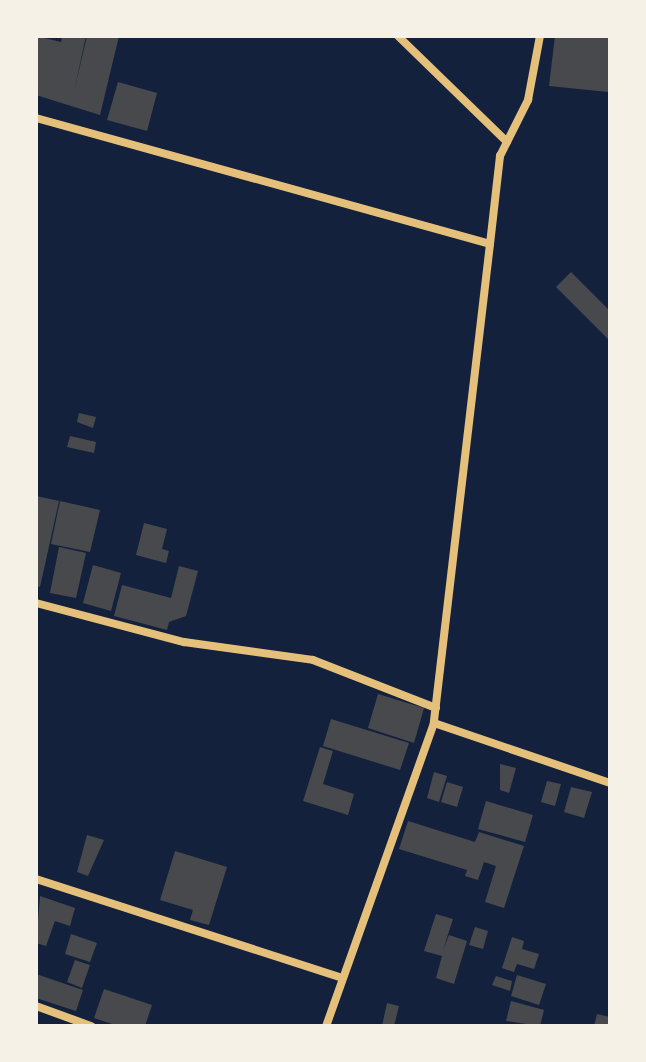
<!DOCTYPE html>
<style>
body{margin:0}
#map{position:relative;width:646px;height:1062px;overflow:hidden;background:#14213d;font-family:"PT Sans",sans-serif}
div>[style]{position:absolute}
.building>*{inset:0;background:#48494c}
.minor>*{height:8px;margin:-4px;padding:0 4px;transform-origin:4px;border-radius:4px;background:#e5c07b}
span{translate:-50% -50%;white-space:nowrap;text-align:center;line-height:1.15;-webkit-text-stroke:6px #f6f1e7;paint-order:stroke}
.frame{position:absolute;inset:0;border:38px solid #f6f1e7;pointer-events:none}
</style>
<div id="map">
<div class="building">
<div style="clip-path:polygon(36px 36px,61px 42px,62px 36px,86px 36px,74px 91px,87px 36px,119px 36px,100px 115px,36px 95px)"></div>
<div style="clip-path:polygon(555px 36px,610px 36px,608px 92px,549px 86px)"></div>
<div style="clip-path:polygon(118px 82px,157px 93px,147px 131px,107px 120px)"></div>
<div style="clip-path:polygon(571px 272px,610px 311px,608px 339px,556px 287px)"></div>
<div style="clip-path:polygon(79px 413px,96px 417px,93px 428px,77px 422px)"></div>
<div style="clip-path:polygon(70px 436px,96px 442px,94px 453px,67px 447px)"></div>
<div style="clip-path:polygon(36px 496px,59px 501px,40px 587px,36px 586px)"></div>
<div style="clip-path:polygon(60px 501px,100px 510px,90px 552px,51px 544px)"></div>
<div style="clip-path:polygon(144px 523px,167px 529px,162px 549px,169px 551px,166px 563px,136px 555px)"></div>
<div style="clip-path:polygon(59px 547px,86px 553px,76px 598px,50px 593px)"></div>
<div style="clip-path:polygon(93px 565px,121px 573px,111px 611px,83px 603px)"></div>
<div style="clip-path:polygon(179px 566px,198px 571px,186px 616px,169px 622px,167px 630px,114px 616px,122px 585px,171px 598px)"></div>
<div style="clip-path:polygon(378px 694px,424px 708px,414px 743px,368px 728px)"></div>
<div style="clip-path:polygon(331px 719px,409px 743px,400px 770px,323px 746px)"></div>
<div style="clip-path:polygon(320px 747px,333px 751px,323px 784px,354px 794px,348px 815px,303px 801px)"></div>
<div style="clip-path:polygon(500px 764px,516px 768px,509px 793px,500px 790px)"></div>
<div style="clip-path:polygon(434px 772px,447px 776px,439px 802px,427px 798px)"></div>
<div style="clip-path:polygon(547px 781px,561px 784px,555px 806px,541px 802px)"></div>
<div style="clip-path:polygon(447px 782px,463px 787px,457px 807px,441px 802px)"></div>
<div style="clip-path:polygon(571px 787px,592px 792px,584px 818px,564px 812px)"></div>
<div style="clip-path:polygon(486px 801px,533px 815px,525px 842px,478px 829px)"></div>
<div style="clip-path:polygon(408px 821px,475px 842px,479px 832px,524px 846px,504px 908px,485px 902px,496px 866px,484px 862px,478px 880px,465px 876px,467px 870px,399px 849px)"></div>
<div style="clip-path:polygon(87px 835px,104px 840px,88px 876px,77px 872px)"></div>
<div style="clip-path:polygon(175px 851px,227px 867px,209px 925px,190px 920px,193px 910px,160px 900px)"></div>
<div style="clip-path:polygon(40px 896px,75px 908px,70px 926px,55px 921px,46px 946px,36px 943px)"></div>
<div style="clip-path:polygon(436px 914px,453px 919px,443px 950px,449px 935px,467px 941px,454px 984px,436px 978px,442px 956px,424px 951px)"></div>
<div style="clip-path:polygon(475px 927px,488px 931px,483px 949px,469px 945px)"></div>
<div style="clip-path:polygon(71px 934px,97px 943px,90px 962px,65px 954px)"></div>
<div style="clip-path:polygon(512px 937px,524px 941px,522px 949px,539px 954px,534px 969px,517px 964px,514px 972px,502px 968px)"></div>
<div style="clip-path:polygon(75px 960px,90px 965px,82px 988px,67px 982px)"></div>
<div style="clip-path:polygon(36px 974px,83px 990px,76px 1011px,36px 998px)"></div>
<div style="clip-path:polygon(517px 975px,546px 984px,539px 1005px,511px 996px)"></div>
<div style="clip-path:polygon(496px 976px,512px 981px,510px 991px,492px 985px)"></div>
<div style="clip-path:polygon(104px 989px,152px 1005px,145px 1026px,118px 1026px,94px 1018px)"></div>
<div style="clip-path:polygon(511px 1001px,544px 1010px,540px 1026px,506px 1021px)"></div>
<div style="clip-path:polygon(387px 1003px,399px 1006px,394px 1026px,382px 1026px)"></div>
<div style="clip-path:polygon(597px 1014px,610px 1017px,610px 1026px,594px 1026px)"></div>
</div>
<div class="minor">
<div style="left:398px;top:36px;width:152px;rotate:44.2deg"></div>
<div style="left:36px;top:118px;width:471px;rotate:15.5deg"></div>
<div style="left:490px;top:244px;width:482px;rotate:96.7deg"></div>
<div style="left:434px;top:723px;width:322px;rotate:109.6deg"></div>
<div style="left:490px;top:244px;width:89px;rotate:-83.5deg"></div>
<div style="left:500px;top:156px;width:63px;rotate:-63.4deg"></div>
<div style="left:528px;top:100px;width:65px;rotate:-79.4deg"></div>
<div style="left:36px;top:603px;width:153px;rotate:14.8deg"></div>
<div style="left:184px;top:642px;width:130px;rotate:7.9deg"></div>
<div style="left:313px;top:660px;width:132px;rotate:21.3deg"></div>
<div style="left:434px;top:723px;width:186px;rotate:18.8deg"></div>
<div style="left:36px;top:879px;width:318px;rotate:17.9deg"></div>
<div style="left:36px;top:1006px;width:59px;rotate:20deg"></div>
</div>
<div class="frame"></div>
</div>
